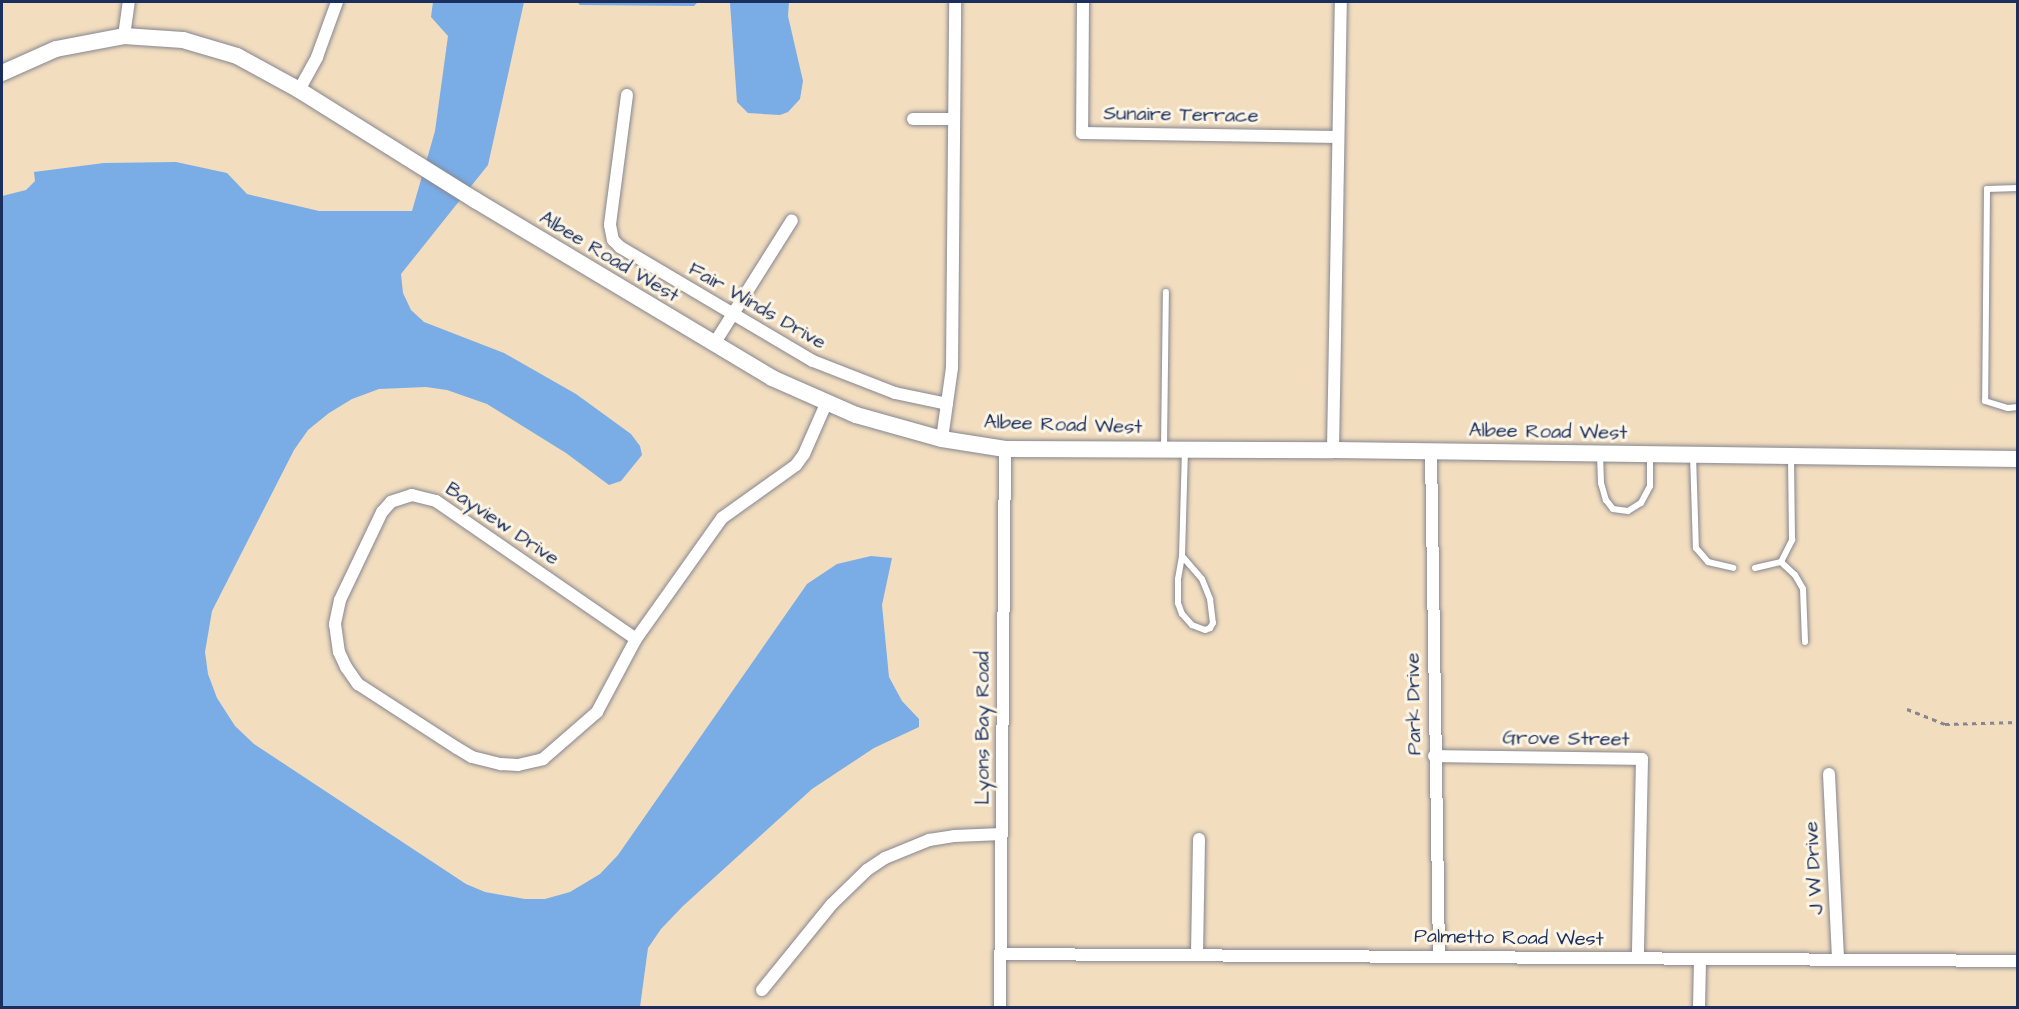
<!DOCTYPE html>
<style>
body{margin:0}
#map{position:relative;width:2019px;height:1009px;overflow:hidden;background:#f2ddbf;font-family:"Architects Daughter",sans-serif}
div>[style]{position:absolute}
.water>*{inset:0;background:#7aace6}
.path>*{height:3px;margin-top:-1.5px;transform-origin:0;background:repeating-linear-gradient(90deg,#86868e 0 4.5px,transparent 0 9px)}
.roads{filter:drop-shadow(0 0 2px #86868e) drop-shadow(0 0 2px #86868e)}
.service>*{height:6px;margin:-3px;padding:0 3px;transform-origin:3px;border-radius:3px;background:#fff}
.minor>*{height:12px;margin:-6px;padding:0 6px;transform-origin:6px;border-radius:6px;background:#fff}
.tertiary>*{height:16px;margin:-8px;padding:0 8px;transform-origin:8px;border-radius:8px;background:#fff}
span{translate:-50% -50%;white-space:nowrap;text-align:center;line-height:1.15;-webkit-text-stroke:6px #fcf5e5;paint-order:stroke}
.street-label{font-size:20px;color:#1b2f5e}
.frame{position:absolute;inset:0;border:3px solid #1b2f5e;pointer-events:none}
</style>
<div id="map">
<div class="water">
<div style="clip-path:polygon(433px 2px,524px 2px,488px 165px,401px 274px,403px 293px,411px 310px,424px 322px,504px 353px,576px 394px,631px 434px,640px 446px,642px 455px,621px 481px,609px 485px,566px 453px,487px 404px,447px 390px,426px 387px,379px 389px,352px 399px,329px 413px,308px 430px,294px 450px,212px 611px,205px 652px,208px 674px,217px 698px,235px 726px,254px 744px,466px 884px,485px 892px,525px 899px,545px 899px,570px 892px,600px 874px,618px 855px,807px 584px,837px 564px,871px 556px,892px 558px,882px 605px,889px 677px,902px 701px,919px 719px,919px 727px,874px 748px,812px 789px,683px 906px,661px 929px,648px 948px,640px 1007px,2px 1008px,2px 196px,26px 190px,35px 181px,34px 172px,104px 163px,176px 162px,227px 173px,247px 194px,319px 211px,412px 211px,435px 131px,448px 36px,431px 17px)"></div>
<div style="clip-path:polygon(577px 2px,789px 2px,788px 16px,803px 81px,800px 99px,788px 112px,780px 115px,748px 113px,737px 102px,730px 3px,698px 2px,694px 6px,580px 5px)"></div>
</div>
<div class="path">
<div style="left:1907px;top:709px;width:41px;rotate:21.5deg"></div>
<div style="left:1945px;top:724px;width:73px;rotate:-1.6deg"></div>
</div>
<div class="roads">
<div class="service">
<div style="left:2018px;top:188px;width:31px;rotate:178deg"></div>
<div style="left:1987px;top:189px;width:212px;rotate:90.5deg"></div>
<div style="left:1985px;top:401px;width:24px;rotate:17deg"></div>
<div style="left:2008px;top:408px;width:10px;rotate:-6deg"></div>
<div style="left:1164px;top:447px;width:155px;rotate:-89.3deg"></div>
<div style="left:1600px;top:454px;width:29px;rotate:88deg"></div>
<div style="left:1601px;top:483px;width:18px;rotate:74deg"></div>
<div style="left:1606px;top:500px;width:11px;rotate:52deg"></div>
<div style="left:1613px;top:509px;width:15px;rotate:8deg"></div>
<div style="left:1628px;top:511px;width:15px;rotate:-32deg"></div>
<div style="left:1641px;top:503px;width:19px;rotate:-62deg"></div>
<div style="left:1650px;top:486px;width:31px;rotate:-90deg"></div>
<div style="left:1693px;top:455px;width:93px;rotate:88.2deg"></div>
<div style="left:1696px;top:548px;width:18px;rotate:49deg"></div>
<div style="left:1708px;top:562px;width:26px;rotate:13deg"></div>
<div style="left:1182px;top:556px;width:30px;rotate:49deg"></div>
<div style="left:1202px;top:579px;width:22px;rotate:68deg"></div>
<div style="left:1210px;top:599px;width:24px;rotate:83deg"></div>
<div style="left:1213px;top:623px;width:6px;rotate:121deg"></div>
<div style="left:1210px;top:628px;width:5px;rotate:158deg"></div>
<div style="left:1205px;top:630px;width:14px;rotate:-159deg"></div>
<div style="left:1192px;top:625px;width:15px;rotate:-132deg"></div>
<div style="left:1182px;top:614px;width:12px;rotate:-110deg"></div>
<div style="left:1178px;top:603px;width:24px;rotate:-90deg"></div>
<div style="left:1178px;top:579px;width:23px;rotate:-80deg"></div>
<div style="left:1182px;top:556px;width:106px;rotate:-88.4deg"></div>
<div style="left:1781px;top:562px;width:19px;rotate:43deg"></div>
<div style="left:1795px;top:575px;width:16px;rotate:60deg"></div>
<div style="left:1803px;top:589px;width:53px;rotate:87.8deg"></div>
<div style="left:1755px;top:568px;width:27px;rotate:-13deg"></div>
<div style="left:1781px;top:562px;width:25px;rotate:-63deg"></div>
<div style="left:1792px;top:540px;width:82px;rotate:-90.7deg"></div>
</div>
<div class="minor">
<div style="left:1083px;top:2px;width:131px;rotate:90.4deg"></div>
<div style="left:1082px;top:133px;width:256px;rotate:0.9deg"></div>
<div style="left:124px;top:36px;width:34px;rotate:-82deg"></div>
<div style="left:299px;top:90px;width:38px;rotate:-61deg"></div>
<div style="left:317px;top:57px;width:59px;rotate:-70deg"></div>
<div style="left:627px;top:95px;width:131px;rotate:97.5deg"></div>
<div style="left:610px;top:225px;width:15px;rotate:79deg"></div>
<div style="left:613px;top:240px;width:10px;rotate:45deg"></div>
<div style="left:620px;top:247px;width:224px;rotate:30.6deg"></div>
<div style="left:813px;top:361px;width:88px;rotate:21.3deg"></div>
<div style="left:895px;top:393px;width:53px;rotate:11.9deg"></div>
<div style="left:913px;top:119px;width:41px"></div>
<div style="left:714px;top:344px;width:146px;rotate:-57.8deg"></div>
<div style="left:942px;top:439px;width:72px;rotate:-82deg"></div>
<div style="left:952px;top:368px;width:366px;rotate:-89.5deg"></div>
<div style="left:1333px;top:450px;width:448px;rotate:-89deg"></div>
<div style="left:1431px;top:451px;width:506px;rotate:89.09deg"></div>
<div style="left:636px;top:639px;width:243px;rotate:-145.4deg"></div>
<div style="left:436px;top:501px;width:25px;rotate:-166deg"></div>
<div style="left:412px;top:495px;width:22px;rotate:162deg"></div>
<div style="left:391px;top:502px;width:13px;rotate:132deg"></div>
<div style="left:382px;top:512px;width:98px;rotate:115.5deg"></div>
<div style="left:340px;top:600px;width:25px;rotate:102deg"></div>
<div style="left:335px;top:624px;width:28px;rotate:82deg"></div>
<div style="left:339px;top:652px;width:17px;rotate:65deg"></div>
<div style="left:346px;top:667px;width:21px;rotate:55deg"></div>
<div style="left:358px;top:684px;width:118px;rotate:32.9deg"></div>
<div style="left:457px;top:748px;width:17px;rotate:31deg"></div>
<div style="left:472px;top:757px;width:30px;rotate:14deg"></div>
<div style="left:501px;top:764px;width:17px;rotate:3deg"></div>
<div style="left:518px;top:765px;width:26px;rotate:-13deg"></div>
<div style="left:543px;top:759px;width:72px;rotate:-41deg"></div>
<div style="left:597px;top:712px;width:83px;rotate:-61.9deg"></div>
<div style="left:636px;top:639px;width:148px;rotate:-54.6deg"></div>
<div style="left:722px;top:518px;width:91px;rotate:-35.6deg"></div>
<div style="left:796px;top:465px;width:14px;rotate:-54deg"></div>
<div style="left:804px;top:454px;width:55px;rotate:-66.3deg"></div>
<div style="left:1434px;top:756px;width:208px;rotate:0.8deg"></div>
<div style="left:1642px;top:759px;width:199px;rotate:91.2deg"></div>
<div style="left:1829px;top:774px;width:185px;rotate:87.2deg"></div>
<div style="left:1001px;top:954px;width:1017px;rotate:0.39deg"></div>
<div style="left:1197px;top:954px;width:115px;rotate:-89deg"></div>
<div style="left:762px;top:990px;width:111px;rotate:-50.9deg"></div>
<div style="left:832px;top:904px;width:49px;rotate:-44.2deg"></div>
<div style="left:867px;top:870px;width:22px;rotate:-34deg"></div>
<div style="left:885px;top:858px;width:48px;rotate:-22.2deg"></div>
<div style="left:929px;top:840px;width:25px;rotate:-9deg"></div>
<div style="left:954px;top:836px;width:48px;rotate:-2.4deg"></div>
<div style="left:1000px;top:1008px;width:559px;rotate:-89.49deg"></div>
<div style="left:1699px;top:1008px;width:49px;rotate:-88.8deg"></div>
</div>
<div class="tertiary">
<div style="left:2px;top:73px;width:59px;rotate:-24deg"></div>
<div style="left:56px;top:49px;width:69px;rotate:-10.8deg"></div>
<div style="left:124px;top:36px;width:59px;rotate:3.9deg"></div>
<div style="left:183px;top:40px;width:56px;rotate:16.5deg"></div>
<div style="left:237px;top:56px;width:71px;rotate:28.7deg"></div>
<div style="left:299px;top:90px;width:208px;rotate:32deg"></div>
<div style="left:475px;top:200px;width:346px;rotate:30.9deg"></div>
<div style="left:772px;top:378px;width:92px;rotate:23.8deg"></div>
<div style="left:856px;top:415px;width:89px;rotate:15.6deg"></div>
<div style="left:942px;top:439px;width:64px;rotate:9deg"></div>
<div style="left:1005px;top:449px;width:328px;rotate:0.2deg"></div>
<div style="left:1333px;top:450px;width:685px;rotate:0.75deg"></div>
</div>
</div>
<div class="street-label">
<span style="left:1181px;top:115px;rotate:1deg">Sunaire Terrace</span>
<span style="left:609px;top:257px;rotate:31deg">Albee Road West</span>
<span style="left:757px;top:306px;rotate:30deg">Fair Winds Drive</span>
<span style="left:1063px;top:425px;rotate:2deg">Albee Road West</span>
<span style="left:1548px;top:432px;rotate:1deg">Albee Road West</span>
<span style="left:502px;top:524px;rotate:34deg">Bayview Drive</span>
<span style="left:1414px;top:704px;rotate:-91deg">Park Drive</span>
<span style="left:983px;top:728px;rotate:-90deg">Lyons Bay Road</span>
<span style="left:1566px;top:739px;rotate:1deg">Grove Street</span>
<span style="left:1814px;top:868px;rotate:-93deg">J W Drive</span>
<span style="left:1509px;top:938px;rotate:1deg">Palmetto Road West</span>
</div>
<div class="frame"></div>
</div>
